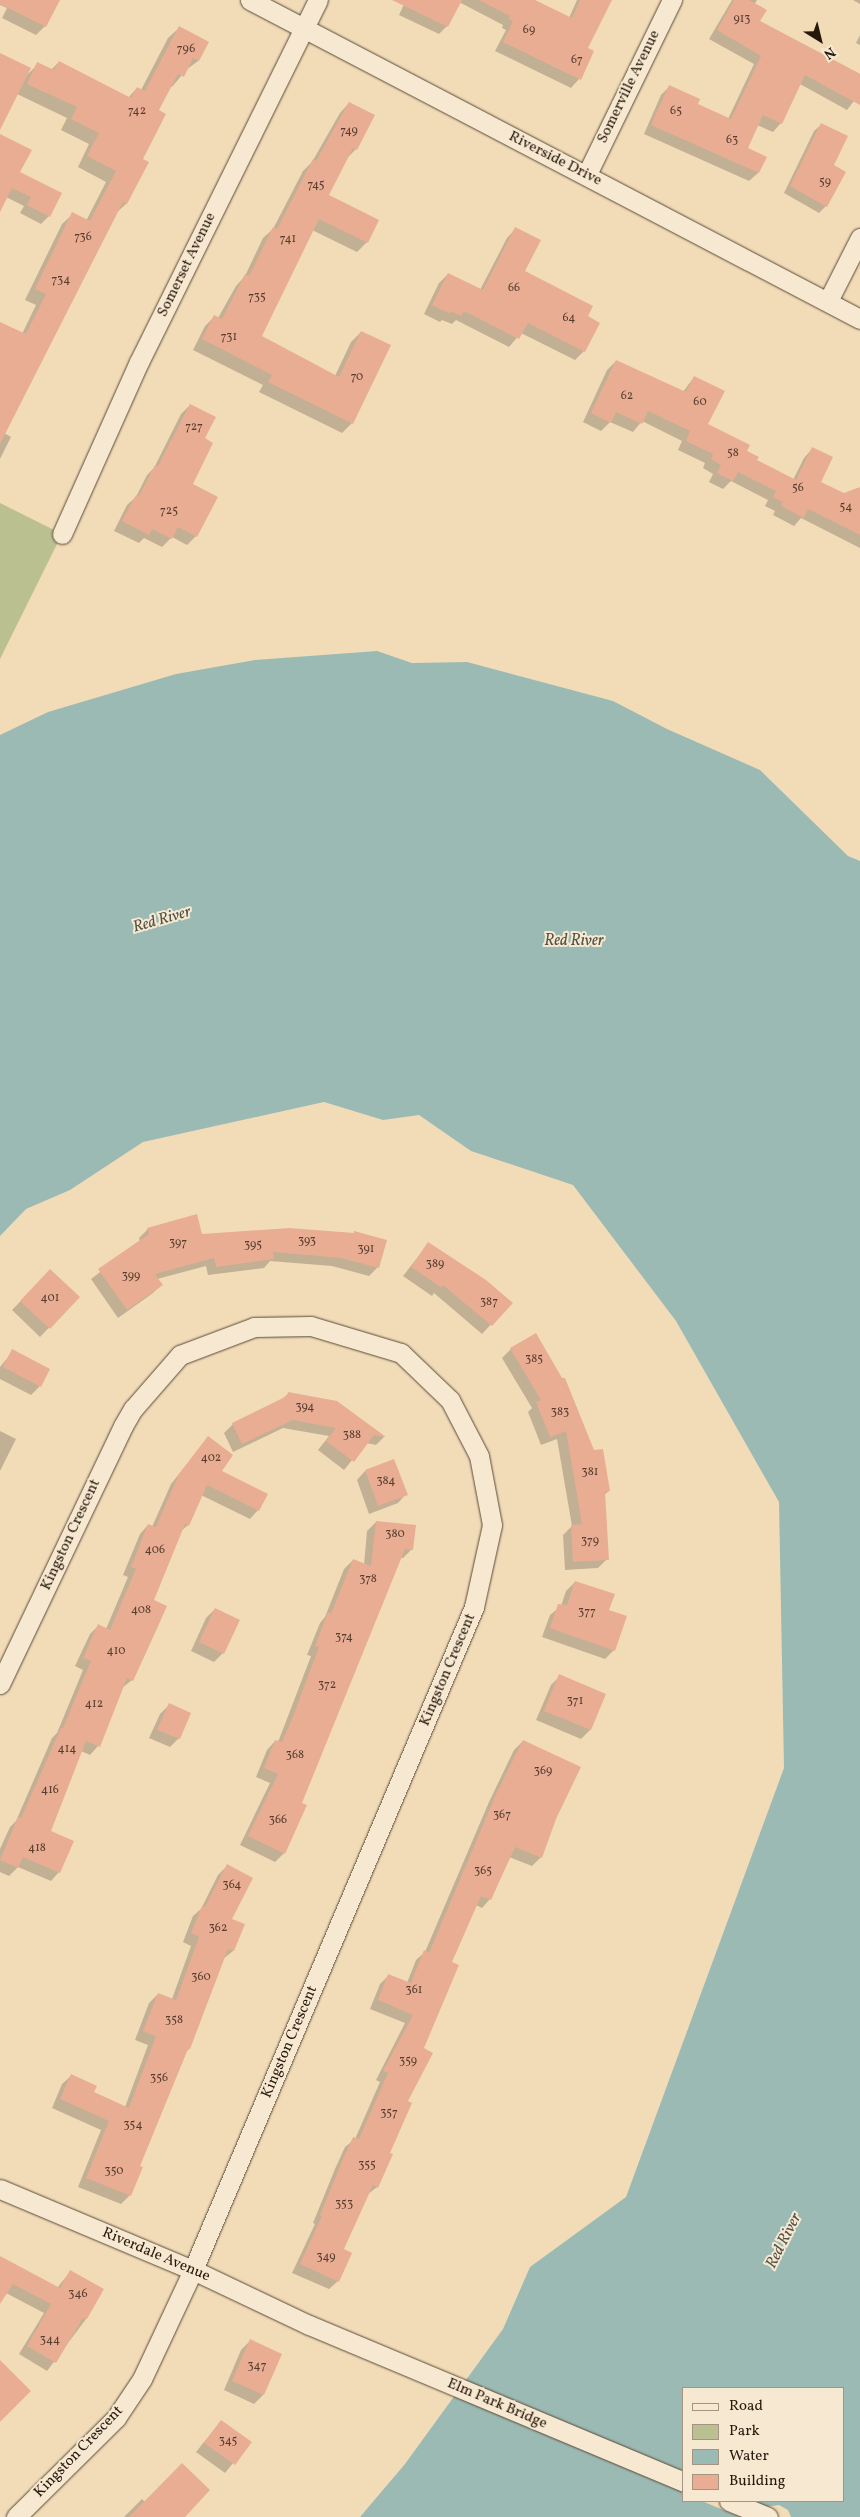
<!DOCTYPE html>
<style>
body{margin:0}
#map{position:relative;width:860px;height:2517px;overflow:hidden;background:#f2dcb8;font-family:Vollkorn,serif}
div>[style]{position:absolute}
.green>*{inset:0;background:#bac08f}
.water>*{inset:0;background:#9cbab4}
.pier>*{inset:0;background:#f2dcb8}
.shadow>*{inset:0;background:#0003}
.building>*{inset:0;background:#e9ad94}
.roads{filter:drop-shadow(0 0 1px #5a4937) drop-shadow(0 0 1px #5a4937)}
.street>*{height:19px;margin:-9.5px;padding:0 9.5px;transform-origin:9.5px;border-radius:9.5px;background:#f7e8d1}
span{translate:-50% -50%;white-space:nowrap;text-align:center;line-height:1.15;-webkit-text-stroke:4px #f7e8d1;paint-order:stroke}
.number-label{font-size:12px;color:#583d2e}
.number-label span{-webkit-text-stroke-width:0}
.street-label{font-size:15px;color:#27180c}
.water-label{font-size:16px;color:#505147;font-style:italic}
.legend{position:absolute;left:682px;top:2387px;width:162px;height:115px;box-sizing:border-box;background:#f7e8d1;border:1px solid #a49582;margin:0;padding:6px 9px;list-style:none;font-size:15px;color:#27180c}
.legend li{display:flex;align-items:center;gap:10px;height:25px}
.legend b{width:25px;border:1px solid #a49582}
.north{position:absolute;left:795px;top:15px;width:50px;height:50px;-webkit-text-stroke:4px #f7e8d1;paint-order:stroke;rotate:144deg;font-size:14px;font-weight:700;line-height:20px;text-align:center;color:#27180c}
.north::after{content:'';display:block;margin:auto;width:18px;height:22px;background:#27180c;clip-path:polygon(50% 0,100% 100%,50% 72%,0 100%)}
</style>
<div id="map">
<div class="green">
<div style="clip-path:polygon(0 503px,62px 534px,0 659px)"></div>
</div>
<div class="water">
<div style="clip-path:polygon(evenodd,377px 651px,412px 663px,467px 662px,613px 701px,667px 729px,760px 770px,848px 856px,860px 861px,860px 2517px,360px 2517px,405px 2464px,503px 2329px,530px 2267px,626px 2197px,784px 1768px,779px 1502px,676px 1321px,573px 1185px,471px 1151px,419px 1115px,383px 1120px,324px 1102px,143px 1142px,70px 1190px,26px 1209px,0 1236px,0 735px,48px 712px,176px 674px,255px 660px,377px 651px,684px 2388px,844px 2388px,844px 2501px,684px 2501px,684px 2388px)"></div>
</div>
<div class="pier">
<div style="clip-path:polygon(702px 2501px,751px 2501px,765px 2507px,779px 2505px,788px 2510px,791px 2517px,740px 2517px)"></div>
</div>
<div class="shadow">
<div style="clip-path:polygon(1px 0,58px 0,45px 26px,36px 35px,2px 18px,7px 8px,0 5px)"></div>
<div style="clip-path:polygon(406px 0,533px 0,569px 18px,577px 0,610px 0,586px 48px,593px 51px,579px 79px,571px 88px,495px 51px,506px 30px,502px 28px,503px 25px,459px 2px,447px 26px,439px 34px,399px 15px)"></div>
<div style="clip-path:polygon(732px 0,757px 0,754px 5px,759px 21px,860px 74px,860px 93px,847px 110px,800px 84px,781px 123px,773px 132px,757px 125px,746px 148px,765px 157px,758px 173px,749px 181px,644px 134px,661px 95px,669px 87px,696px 104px,728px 119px,754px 64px,709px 39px)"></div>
<div style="clip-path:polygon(853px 0,860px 0,860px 4px)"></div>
<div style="clip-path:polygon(179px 28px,207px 42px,198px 61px,186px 70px,172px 87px,170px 86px,157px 111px,141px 159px,147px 163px,126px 204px,115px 214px,4px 433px,11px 437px,0 459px,0 323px,22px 334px,36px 305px,25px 300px,62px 224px,73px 214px,86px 221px,106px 182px,78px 167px,89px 144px,61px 130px,67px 118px,17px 94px,0 127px,0 55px,28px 74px,38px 64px,51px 70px,59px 62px,128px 98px,137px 88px,141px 90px,168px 38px)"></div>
<div style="clip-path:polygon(860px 35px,860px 45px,856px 43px)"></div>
<div style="clip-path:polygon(349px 103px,356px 149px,347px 158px,327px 196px,367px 242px,357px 252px,312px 230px,260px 337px,335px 376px,351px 342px,361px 332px,352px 423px,342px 433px,259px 392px,263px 385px,193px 350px,205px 326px,215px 316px,218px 318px,236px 286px,245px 276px,263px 238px,273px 229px,303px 171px,312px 162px,340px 113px)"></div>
<div style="clip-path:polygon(822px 124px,826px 206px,819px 213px,784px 193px,814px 131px)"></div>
<div style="clip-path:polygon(0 136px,19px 173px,49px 216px,41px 224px,20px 213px,24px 206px,0 194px)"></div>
<div style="clip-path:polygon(515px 229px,524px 272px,586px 317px,584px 351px,575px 360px,521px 333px,509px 347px,456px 320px,452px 324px,442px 320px,440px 322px,424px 314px,439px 283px,448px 274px,480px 290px,507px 238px)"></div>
<div style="clip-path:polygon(616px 361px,683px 392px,694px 377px,707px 425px,755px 461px,793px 480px,804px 458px,812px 449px,820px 482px,844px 495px,860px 489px,860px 548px,801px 518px,794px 526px,773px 515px,775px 511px,765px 506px,768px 500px,731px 481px,723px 489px,709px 482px,713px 474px,703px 468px,705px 463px,678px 450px,682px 441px,642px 421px,633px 432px,610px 422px,601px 431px,583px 422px,607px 370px)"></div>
<div style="clip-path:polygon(190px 405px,203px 439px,191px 484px,196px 536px,187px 545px,172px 537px,162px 547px,144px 538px,139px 543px,114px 531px,127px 505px,136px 497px,147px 475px,154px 468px,181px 414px)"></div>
<div style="clip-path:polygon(148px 1229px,201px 1236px,353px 1234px,355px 1232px,385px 1241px,377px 1268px,369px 1276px,332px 1266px,270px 1261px,264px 1268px,208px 1275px,206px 1266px,157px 1279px,161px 1285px,153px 1293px,118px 1318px,91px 1279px,140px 1242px,139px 1238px)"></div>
<div style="clip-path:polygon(428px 1244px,511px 1303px,482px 1334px,434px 1293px,432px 1296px,403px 1276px)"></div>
<div style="clip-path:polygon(50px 1271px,78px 1297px,40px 1337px,12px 1310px)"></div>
<div style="clip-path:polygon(511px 1349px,609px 1491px,603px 1496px,607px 1559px,598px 1568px,565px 1570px,563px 1535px,572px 1526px,557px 1439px,541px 1445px,528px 1412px,532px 1408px,502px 1358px)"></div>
<div style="clip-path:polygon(13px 1351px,40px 1386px,31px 1395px,0 1379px,0 1367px)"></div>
<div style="clip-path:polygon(289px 1393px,336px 1402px,384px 1437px,376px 1445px,366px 1443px,344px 1470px,318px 1450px,329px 1436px,283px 1428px,233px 1452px,224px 1433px,233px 1424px,281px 1400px)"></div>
<div style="clip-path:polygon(0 1431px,16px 1439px,0 1471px)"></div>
<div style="clip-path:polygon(208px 1438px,220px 1471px,258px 1510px,250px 1519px,201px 1495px,188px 1525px,179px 1533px,152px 1601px,132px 1680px,122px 1688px,98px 1746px,90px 1755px,81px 1751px,49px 1832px,59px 1872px,51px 1881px,18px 1867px,9px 1876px,0 1872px,0 1849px,10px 1827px,16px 1821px,52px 1738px,57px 1733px,83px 1670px,75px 1666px,90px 1634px,98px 1626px,106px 1629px,128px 1577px,123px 1575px,140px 1534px,148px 1525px,152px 1527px,171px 1484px)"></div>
<div style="clip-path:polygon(365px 1471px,406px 1494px,398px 1503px,369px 1514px,357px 1480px)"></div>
<div style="clip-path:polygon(376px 1522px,412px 1549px,403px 1558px,400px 1558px,301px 1803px,284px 1853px,275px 1862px,240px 1845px,270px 1783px,256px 1777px,267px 1750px,275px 1741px,278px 1742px,285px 1724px,311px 1656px,307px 1655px,320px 1623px,325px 1617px,344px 1569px,353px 1560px,364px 1565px,367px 1531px)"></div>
<div style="clip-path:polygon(575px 1582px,608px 1611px,614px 1650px,605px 1659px,542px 1637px,550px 1615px,561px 1606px,566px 1591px)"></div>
<div style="clip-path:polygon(215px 1609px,223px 1653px,214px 1662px,191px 1651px,206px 1618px)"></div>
<div style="clip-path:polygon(560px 1676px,604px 1694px,590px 1730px,581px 1739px,536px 1720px,551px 1685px)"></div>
<div style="clip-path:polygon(169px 1705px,179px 1738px,170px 1747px,149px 1738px,160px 1714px)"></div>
<div style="clip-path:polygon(523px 1741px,555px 1819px,541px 1857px,532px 1866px,509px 1857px,490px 1899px,482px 1908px,476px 1905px,450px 1963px,377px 2187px,367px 2195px,343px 2250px,338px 2281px,329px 2289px,292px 2273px,315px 2224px,313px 2223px,335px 2169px,345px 2147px,355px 2139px,380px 2082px,376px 2080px,405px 2023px,370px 2009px,380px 1984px,389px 1975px,407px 1983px,416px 1960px,425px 1952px,489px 1802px,514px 1750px)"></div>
<div style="clip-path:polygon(227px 1866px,230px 1919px,244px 1925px,233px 1951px,223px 1959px,189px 2049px,185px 2053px,139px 2167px,130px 2195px,121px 2204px,78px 2187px,101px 2130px,52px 2108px,62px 2084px,71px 2076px,92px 2093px,125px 2107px,148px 2045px,135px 2040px,149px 2003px,158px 1994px,172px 1999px,191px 1946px,183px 1942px,193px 1916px,201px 1909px,218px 1875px)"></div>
<div style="clip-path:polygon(0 2261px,57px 2288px,70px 2272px,102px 2289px,86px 2319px,47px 2371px,19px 2354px,44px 2313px,6px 2293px,0 2301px)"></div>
<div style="clip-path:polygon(250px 2341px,263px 2395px,254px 2404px,224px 2390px,241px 2350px)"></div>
<div style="clip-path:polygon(221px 2421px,250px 2442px,225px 2473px,196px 2452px)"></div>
<div style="clip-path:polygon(142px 2499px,145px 2502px,183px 2517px,124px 2517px)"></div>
</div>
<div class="building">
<div style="clip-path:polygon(0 0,60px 0,46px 27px,0 4px)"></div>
<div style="clip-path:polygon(392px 0,462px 0,448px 27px)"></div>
<div style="clip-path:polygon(479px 0,535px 0,572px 18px,580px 0,612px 0,588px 48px,594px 51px,581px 80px,503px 42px,513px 21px,509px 19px,510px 16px)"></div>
<div style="clip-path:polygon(734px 0,749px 0,767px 10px,760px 21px,860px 74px,860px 105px,805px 75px,782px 124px,763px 115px,748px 148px,767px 157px,759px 173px,651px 125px,669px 85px,700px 99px,698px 104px,731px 119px,761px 56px,717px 30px)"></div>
<div style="clip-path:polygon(179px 26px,209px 42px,199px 61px,193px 58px,184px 77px,178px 74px,159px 110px,166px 114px,143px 159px,149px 162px,127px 204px,123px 202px,0 444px,0 322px,26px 334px,46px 294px,35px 289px,72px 212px,90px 221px,116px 171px,87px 156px,99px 133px,71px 119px,77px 107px,27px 84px,37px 62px,54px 70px,59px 61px,131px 98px,137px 87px,145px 91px)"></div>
<div style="clip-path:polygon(0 53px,31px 68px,0 130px)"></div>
<div style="clip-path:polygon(349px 102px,375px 115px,357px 150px,353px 148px,329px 195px,379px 220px,368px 243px,319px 219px,262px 336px,339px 377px,361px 331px,391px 345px,353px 424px,268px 382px,272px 375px,202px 339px,214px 315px,222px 319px,245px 274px,249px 276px,273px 227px,277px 229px,313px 159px,316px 161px)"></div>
<div style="clip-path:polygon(821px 123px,848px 136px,834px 165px,846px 172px,827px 207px,790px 186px)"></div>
<div style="clip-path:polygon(0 134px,32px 150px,20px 172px,62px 193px,50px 217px,27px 205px,31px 197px,12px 188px,0 212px)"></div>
<div style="clip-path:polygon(515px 227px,541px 240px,525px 271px,593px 306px,588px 316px,600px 323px,585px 352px,528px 323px,519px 339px,464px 311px,461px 316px,451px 311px,450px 314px,432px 305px,448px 273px,483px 290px)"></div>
<div style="clip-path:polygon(616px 360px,686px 392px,694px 376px,725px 391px,708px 424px,750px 445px,747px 451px,759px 457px,757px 460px,796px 480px,812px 447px,833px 457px,821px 482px,844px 493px,860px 487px,860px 535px,808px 509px,804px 518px,781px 506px,783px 502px,773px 497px,776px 491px,738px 472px,733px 481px,717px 473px,721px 465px,711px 459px,713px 454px,686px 441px,690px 431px,648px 411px,642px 424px,616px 412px,611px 423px,591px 413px)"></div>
<div style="clip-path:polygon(190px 404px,216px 417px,205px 438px,213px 443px,193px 484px,218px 497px,197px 537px,178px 527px,172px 539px,152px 529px,149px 535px,122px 521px,136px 495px,139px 496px,155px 465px,158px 466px)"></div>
<div style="clip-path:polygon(197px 1214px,202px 1234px,289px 1228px,354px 1233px,354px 1231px,387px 1240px,379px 1268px,341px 1258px,273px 1252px,274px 1259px,216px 1267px,214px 1258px,155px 1274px,163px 1285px,127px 1310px,98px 1269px,149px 1234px,147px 1228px)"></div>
<div style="clip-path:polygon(428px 1242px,486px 1280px,513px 1303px,492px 1326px,443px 1285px,442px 1288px,411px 1267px)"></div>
<div style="clip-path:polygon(50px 1269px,80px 1297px,50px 1329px,20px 1301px)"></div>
<div style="clip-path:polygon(536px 1333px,562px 1378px,565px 1378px,594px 1450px,603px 1449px,610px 1491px,605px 1492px,609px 1560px,573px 1562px,571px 1525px,582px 1524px,566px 1431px,550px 1437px,536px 1402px,541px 1400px,510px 1348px)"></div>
<div style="clip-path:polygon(12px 1349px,50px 1369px,41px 1387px,3px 1367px)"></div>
<div style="clip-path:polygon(288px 1392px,337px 1401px,386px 1437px,374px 1435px,354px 1462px,326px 1441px,336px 1428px,293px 1420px,242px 1444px,232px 1423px,287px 1396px)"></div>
<div style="clip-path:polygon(208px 1436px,233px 1455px,222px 1471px,268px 1494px,259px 1511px,207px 1485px,189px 1526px,185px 1524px,154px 1600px,167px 1606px,155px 1633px,133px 1681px,127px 1678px,100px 1747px,86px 1741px,51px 1831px,74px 1841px,60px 1873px,23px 1857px,18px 1868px,0 1860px,18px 1817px,21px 1818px,61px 1728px,63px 1728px,91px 1661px,83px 1658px,98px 1624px,110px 1630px,136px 1569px,131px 1567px,148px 1524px,156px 1527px,179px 1474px)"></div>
<div style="clip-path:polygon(394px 1459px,408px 1495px,378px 1506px,365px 1470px)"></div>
<div style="clip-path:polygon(376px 1521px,416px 1525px,413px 1550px,405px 1549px,302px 1803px,307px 1805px,285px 1854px,248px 1836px,278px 1774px,264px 1768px,275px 1740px,282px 1742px,294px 1714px,319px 1647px,315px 1646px,328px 1612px,331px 1614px,353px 1559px,371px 1566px)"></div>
<div style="clip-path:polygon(575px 1581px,615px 1594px,609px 1610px,627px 1616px,615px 1651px,550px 1628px,558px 1604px,567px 1605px)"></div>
<div style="clip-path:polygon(215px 1608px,240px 1620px,224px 1654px,199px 1642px)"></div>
<div style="clip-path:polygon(559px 1674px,606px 1694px,591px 1730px,544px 1711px)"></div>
<div style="clip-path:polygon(169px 1703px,191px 1713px,180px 1739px,157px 1730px)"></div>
<div style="clip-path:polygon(523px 1740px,581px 1767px,556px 1819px,542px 1858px,515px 1847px,491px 1900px,481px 1896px,452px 1962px,459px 1965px,424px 2048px,433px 2053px,408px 2101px,412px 2103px,390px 2153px,393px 2154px,378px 2188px,373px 2185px,344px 2249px,352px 2253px,339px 2282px,300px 2264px,322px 2216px,320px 2215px,343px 2159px,353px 2137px,359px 2139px,388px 2073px,383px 2071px,413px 2015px,378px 2000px,388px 1974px,411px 1983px,424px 1950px,429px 1953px,497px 1792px)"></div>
<div style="clip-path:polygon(227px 1864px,253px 1878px,232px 1919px,245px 1924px,234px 1951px,228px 1949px,190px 2049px,188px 2049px,140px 2166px,143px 2167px,131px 2196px,86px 2178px,109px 2121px,60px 2099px,71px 2074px,97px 2086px,94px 2092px,129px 2108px,156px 2036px,143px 2031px,158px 1993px,176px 2000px,199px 1937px,191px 1933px,202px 1906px,205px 1907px)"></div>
<div style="clip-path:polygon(0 2256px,60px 2288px,70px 2270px,104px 2289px,87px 2319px,83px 2318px,56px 2363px,27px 2346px,51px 2304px,13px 2284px,0 2304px)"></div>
<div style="clip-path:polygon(250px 2339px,282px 2354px,264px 2395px,232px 2381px)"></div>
<div style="clip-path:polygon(0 2360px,31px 2391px,0 2422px)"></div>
<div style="clip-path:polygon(221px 2420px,252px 2442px,235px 2465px,204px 2443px)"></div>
<div style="clip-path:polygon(182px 2463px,210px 2490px,185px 2517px,129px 2517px)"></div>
</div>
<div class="roads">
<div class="street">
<div style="left:250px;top:0;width:688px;rotate:27.61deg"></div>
<div style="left:587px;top:174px;width:194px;rotate:-64deg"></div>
<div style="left:828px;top:301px;width:71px;rotate:-63.1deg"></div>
<div style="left:62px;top:534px;width:188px;rotate:-65.9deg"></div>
<div style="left:139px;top:362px;width:404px;rotate:-63.7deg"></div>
<div style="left:0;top:1684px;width:286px;rotate:-64.5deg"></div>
<div style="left:123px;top:1426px;width:20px;rotate:-60deg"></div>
<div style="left:133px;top:1409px;width:72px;rotate:-49deg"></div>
<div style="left:180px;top:1355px;width:79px;rotate:-20.7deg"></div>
<div style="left:254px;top:1327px;width:57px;rotate:-1deg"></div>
<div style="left:311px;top:1326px;width:94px;rotate:16.7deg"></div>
<div style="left:401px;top:1353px;width:68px;rotate:43.8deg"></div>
<div style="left:450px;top:1400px;width:63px;rotate:62.6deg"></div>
<div style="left:479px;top:1456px;width:70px;rotate:79.3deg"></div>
<div style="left:492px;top:1525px;width:84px;rotate:102.4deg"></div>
<div style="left:474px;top:1607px;width:720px;rotate:112.97deg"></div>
<div style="left:193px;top:2270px;width:120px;rotate:115.1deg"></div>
<div style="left:142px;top:2379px;width:47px;rotate:123.7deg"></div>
<div style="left:116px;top:2418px;width:141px;rotate:135.3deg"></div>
<div style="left:0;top:2189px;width:209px;rotate:22.8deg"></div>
<div style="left:193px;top:2270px;width:128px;rotate:25.4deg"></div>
<div style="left:309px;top:2325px;width:407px;rotate:22.7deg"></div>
<div style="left:729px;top:2501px;width:42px;rotate:22.3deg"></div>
</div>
</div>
<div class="number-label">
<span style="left:742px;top:20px">913</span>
<span style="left:529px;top:31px">69</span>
<span style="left:186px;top:50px">796</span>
<span style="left:577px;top:61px">67</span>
<span style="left:137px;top:112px">742</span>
<span style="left:676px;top:112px">65</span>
<span style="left:349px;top:132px">749</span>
<span style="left:732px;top:141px">63</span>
<span style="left:825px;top:183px">59</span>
<span style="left:316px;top:186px">745</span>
<span style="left:83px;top:238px">736</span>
<span style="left:288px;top:240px">741</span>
<span style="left:61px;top:281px">734</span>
<span style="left:514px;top:289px">66</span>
<span style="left:257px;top:298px">735</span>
<span style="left:569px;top:319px">64</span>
<span style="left:229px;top:338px">731</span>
<span style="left:357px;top:378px">70</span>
<span style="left:627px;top:397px">62</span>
<span style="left:700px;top:403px">60</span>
<span style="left:194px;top:428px">727</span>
<span style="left:733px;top:454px">58</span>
<span style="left:798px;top:489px">56</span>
<span style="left:846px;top:508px">54</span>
<span style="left:169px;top:512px">725</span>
<span style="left:307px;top:1242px">393</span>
<span style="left:178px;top:1244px">397</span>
<span style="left:253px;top:1246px">395</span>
<span style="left:366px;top:1250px">391</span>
<span style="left:435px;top:1265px">389</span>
<span style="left:131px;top:1277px">399</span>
<span style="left:50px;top:1299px">401</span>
<span style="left:489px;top:1303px">387</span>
<span style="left:534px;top:1360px">385</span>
<span style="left:305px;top:1408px">394</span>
<span style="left:560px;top:1413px">383</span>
<span style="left:352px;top:1436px">388</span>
<span style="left:211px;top:1459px">402</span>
<span style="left:590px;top:1473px">381</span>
<span style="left:386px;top:1482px">384</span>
<span style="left:395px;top:1535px">380</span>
<span style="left:590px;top:1542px">379</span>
<span style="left:155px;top:1551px">406</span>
<span style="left:368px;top:1580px">378</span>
<span style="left:141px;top:1611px">408</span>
<span style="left:587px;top:1613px">377</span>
<span style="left:344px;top:1638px">374</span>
<span style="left:116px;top:1652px">410</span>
<span style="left:327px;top:1686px">372</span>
<span style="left:575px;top:1702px">371</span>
<span style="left:94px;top:1705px">412</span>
<span style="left:67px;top:1750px">414</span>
<span style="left:295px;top:1756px">368</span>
<span style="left:543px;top:1772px">369</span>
<span style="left:50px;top:1791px">416</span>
<span style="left:502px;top:1816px">367</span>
<span style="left:278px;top:1821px">366</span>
<span style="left:37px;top:1849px">418</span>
<span style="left:483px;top:1872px">365</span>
<span style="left:232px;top:1886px">364</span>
<span style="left:218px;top:1929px">362</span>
<span style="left:201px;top:1978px">360</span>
<span style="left:414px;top:1991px">361</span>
<span style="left:174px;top:2021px">358</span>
<span style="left:408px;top:2062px">359</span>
<span style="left:159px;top:2079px">356</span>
<span style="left:389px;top:2114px">357</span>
<span style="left:133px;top:2126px">354</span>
<span style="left:367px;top:2166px">355</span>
<span style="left:114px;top:2172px">350</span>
<span style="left:344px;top:2205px">353</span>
<span style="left:326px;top:2258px">349</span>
<span style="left:78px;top:2295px">346</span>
<span style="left:50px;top:2341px">344</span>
<span style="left:257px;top:2367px">347</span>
<span style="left:228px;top:2442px">345</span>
</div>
<div class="street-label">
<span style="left:629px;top:87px;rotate:-64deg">Somerville Avenue</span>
<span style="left:555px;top:159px;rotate:27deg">Riverside Drive</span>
<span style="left:187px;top:265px;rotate:-64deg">Somerset Avenue</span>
<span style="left:71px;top:1535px;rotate:-65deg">Kingston Crescent</span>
<span style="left:448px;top:1670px;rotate:-67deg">Kingston Crescent</span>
<span style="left:290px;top:2042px;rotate:-67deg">Kingston Crescent</span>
<span style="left:156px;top:2255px;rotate:23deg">Riverdale Avenue</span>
<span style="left:497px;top:2404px;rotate:23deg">Elm Park Bridge</span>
<span style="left:79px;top:2452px;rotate:-46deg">Kingston Crescent</span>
</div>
<div class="water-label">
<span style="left:162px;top:920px;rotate:-16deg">Red River</span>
<span style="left:574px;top:941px">Red River</span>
<span style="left:784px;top:2241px;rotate:-63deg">Red River</span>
</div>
<ul class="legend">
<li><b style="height:6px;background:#f7e8d1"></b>Road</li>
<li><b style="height:14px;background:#bac08f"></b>Park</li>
<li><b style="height:14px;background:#9cbab4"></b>Water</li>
<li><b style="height:14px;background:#e9ad94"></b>Building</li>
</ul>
<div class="north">N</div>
</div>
